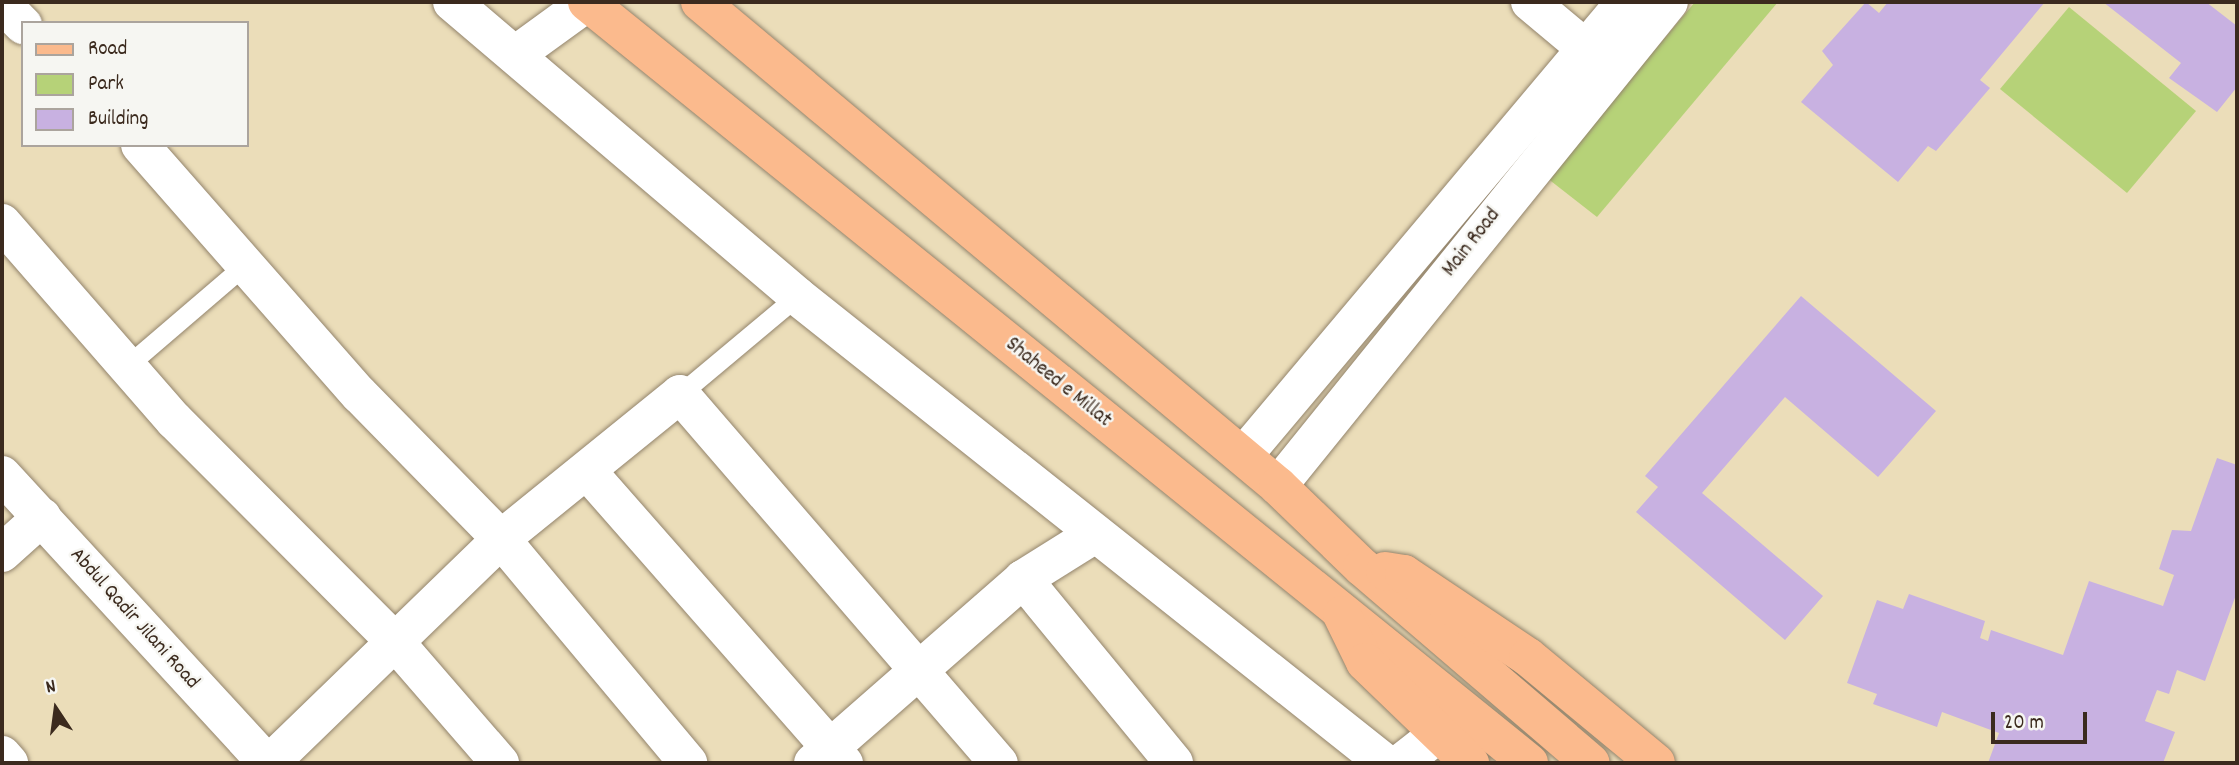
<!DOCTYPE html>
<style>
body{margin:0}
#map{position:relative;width:2239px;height:765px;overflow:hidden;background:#ebddb9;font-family:Dekko,sans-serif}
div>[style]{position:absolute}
.green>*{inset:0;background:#b6d278}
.building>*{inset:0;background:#c8b1e1}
.roads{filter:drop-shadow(0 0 2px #93846c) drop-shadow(0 0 2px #93846c)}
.service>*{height:19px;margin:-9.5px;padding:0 9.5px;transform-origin:9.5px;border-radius:9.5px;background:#fff}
.minor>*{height:38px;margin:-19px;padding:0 19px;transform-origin:19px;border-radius:19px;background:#fff}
.tertiary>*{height:38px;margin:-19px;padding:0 19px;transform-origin:19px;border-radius:19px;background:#fff}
.primary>*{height:38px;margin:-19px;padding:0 19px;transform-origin:19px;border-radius:19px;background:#fbba8d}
span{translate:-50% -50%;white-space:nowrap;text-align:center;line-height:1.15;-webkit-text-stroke:5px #f6f6f2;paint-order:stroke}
.street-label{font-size:21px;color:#3b2a1e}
.frame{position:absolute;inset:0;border:4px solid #3b2a1e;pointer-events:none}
.legend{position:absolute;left:21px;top:21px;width:228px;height:126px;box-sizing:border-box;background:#f6f6f2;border:2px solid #aba49d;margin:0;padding:9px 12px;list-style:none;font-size:21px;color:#3b2a1e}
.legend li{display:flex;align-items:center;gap:14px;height:35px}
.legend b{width:35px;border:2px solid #aba49d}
.north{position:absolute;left:21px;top:674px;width:70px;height:70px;-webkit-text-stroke:5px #f6f6f2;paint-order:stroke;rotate:347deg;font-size:19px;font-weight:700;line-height:28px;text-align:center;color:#3b2a1e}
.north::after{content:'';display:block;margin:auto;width:24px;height:32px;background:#3b2a1e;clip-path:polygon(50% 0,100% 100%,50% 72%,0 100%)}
.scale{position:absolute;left:1991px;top:712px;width:96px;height:32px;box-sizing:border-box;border:4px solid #3b2a1e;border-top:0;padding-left:9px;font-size:21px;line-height:24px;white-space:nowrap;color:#3b2a1e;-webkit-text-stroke:5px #f6f6f2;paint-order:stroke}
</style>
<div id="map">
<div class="green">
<div style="clip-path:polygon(1695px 2px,1778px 2px,1597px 217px,1547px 178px)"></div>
<div style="clip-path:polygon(2069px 7px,2196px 111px,2127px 193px,2000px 89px)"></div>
</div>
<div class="building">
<div style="clip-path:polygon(1866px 2px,1879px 13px,1888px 2px,2045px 2px,1980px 80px,1990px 88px,1936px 151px,1928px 146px,1898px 182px,1801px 102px,1833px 65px,1822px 51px)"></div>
<div style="clip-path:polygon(2103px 2px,2206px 2px,2237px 26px,2237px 87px,2217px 112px,2169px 78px,2181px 63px)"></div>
<div style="clip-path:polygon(1801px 296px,1936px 411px,1878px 477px,1785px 397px,1702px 493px,1823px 596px,1785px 640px,1636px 512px,1658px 487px,1645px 476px)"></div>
<div style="clip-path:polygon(2217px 458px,2237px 465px,2237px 592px,2205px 681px,2177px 670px,2169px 694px,2157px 690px,2145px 721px,2175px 732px,2163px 763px,1988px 763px,1999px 733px,1942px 712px,1937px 727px,1873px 704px,1877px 694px,1847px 683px,1877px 600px,1903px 609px,1909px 594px,1985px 621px,1980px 638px,1988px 641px,1991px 630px,2063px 655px,2089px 581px,2163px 606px,2174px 575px,2159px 569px,2172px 530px,2191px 531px)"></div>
</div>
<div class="roads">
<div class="service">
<div style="left:128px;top:365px;width:155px;rotate:-40.6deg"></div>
<div style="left:680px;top:394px;width:153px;rotate:-39.9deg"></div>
</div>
<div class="minor">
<div style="left:452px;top:2px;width:453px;rotate:40.4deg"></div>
<div style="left:797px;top:296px;width:751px;rotate:38.46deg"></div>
<div style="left:1530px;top:2px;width:104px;rotate:39.9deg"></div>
<div style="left:2px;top:4px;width:30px;rotate:45deg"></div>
<div style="left:515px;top:55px;width:90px;rotate:-36deg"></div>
<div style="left:140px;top:145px;width:332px;rotate:48.7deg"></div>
<div style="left:359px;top:394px;width:203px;rotate:45.6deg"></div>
<div style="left:501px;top:539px;width:292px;rotate:50.1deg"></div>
<div style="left:2px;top:223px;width:262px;rotate:48.9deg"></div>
<div style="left:174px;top:420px;width:315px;rotate:45.1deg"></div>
<div style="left:396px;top:643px;width:159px;rotate:49.1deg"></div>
<div style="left:588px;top:472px;width:388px;rotate:48.7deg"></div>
<div style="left:2px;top:475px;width:391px;rotate:47.4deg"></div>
<div style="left:2px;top:553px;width:54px;rotate:-42deg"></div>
<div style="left:1023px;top:579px;width:238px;rotate:50.6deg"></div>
<div style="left:2px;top:755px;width:11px;rotate:49deg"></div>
<div style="left:270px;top:763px;width:322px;rotate:-44.1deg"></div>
<div style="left:501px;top:539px;width:230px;rotate:-39deg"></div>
<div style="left:680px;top:394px;width:488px;rotate:49.2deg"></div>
<div style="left:813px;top:763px;width:279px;rotate:-41.2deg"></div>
<div style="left:1023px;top:579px;width:85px;rotate:-32deg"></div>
<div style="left:1401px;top:763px;width:47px;rotate:-38.1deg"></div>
</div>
<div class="tertiary">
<div style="left:1243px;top:456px;width:593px;rotate:-49.92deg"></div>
<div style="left:1278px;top:486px;width:622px;rotate:-51.07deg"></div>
</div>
<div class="primary">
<div style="left:587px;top:2px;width:1211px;rotate:38.93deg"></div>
<div style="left:700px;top:2px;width:754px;rotate:39.94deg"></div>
<div style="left:1278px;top:486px;width:117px;rotate:44deg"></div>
<div style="left:1362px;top:567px;width:301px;rotate:40.6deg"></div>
<div style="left:1385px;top:571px;width:19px;rotate:9deg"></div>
<div style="left:1404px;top:574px;width:149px;rotate:33.8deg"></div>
<div style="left:1528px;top:657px;width:166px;rotate:39.6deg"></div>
<div style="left:1342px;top:615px;width:52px;rotate:63.9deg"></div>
<div style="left:1365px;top:662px;width:146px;rotate:43.9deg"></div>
</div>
</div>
<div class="street-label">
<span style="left:1472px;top:243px;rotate:-52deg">Main Road</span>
<span style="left:1058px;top:383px;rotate:39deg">Shaheed e Millat</span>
<span style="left:134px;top:619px;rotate:48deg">Abdul Qadir Jilani Road</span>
</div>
<div class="frame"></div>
<ul class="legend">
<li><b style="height:9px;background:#fbba8d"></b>Road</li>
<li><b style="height:19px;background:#b6d278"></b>Park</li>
<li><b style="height:19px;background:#c8b1e1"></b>Building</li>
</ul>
<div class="north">N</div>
<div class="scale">20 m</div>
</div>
